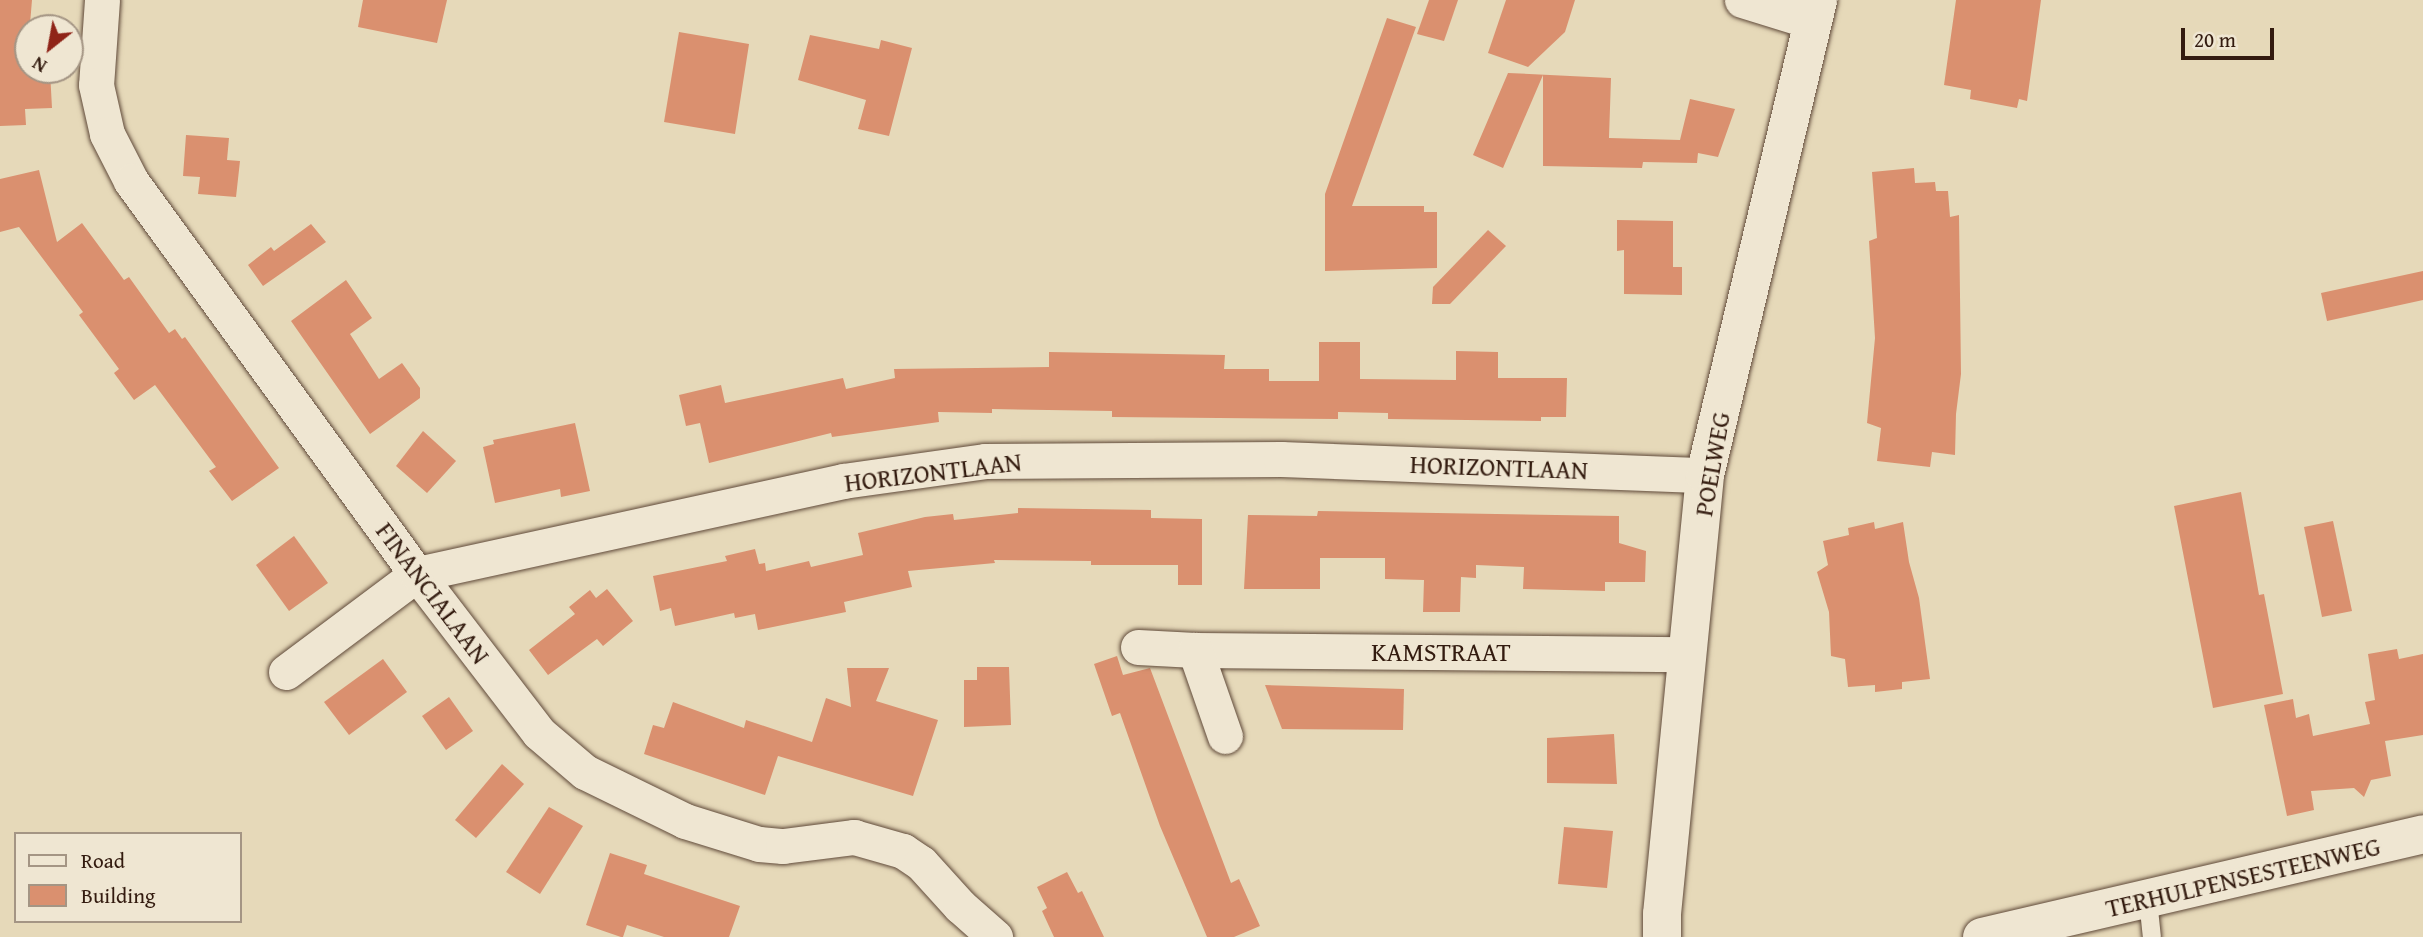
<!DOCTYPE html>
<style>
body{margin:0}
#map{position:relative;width:2423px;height:937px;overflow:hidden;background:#e6d9b9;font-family:"Gentium Book Plus",serif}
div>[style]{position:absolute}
.building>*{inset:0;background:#da906f}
.roads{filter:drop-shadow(0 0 2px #604a3a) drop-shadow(0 0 2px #604a3a)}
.lane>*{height:18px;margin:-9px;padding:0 9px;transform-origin:9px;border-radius:9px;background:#efe6d2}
.street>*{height:35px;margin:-17.5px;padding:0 17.5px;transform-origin:17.5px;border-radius:17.5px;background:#efe6d2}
.secondary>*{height:38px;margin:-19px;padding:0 19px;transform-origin:19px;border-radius:19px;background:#efe6d2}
span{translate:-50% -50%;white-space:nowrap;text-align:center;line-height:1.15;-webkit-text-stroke:5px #efe6d2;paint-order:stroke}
.street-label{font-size:26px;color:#331b0f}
.legend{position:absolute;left:14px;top:832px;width:228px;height:91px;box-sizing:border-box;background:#efe6d2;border:2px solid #a49584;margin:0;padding:9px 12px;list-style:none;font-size:21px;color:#331b0f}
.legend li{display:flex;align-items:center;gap:14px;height:35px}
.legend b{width:35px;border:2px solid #a49584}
.north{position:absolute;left:14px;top:14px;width:70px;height:70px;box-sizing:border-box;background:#efe6d2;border:2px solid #a49584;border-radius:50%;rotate:211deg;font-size:19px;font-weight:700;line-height:28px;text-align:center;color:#331b0f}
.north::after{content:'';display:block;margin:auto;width:24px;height:32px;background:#8f2418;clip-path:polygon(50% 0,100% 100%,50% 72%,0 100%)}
.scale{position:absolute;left:2181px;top:28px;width:93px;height:32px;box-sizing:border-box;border:4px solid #331b0f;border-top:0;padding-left:9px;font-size:21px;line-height:24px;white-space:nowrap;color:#331b0f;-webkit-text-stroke:5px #efe6d2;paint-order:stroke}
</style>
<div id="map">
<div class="building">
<div style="clip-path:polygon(0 0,32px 0,26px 72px,50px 71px,52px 108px,25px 109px,26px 125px,0 126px)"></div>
<div style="clip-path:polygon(363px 0,447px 0,437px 43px,358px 27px)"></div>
<div style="clip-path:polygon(1429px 0,1458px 0,1444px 41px,1417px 34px)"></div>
<div style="clip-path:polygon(1506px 0,1575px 0,1565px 32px,1528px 67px,1488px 53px)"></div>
<div style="clip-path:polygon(1956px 0,2041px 0,2027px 101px,2019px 99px,2017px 108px,1970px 99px,1971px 90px,1944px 85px)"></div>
<div style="clip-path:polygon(1387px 18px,1416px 27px,1352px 206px,1424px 206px,1424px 212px,1437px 212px,1437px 268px,1325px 271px,1325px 194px)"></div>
<div style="clip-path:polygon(679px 32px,749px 44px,735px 134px,664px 122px)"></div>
<div style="clip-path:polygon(810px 35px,879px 49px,881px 40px,912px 48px,889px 136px,858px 129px,866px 100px,798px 80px)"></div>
<div style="clip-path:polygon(1508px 73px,1611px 78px,1609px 138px,1680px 140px,1690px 99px,1735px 109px,1718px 157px,1698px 153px,1697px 163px,1643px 162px,1642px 168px,1543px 166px,1543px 75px,1503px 168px,1473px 155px)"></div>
<div style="clip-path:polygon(186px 135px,229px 138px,227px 160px,240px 161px,236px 197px,198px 194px,200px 177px,183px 176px)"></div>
<div style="clip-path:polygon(1914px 168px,1915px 183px,1935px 182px,1936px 191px,1948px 191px,1950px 217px,1959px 215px,1961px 374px,1956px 414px,1955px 455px,1932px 452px,1930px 467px,1877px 461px,1881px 428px,1867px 423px,1875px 338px,1869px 241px,1877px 238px,1872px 172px)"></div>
<div style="clip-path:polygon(39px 170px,57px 242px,82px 223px,124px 280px,129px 277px,169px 333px,175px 329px,182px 339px,185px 337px,279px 468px,232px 501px,209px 471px,216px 467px,155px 385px,134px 400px,114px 373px,119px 369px,79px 315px,83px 312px,19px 227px,0 232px,0 179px)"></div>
<div style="clip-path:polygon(1617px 220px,1673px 221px,1673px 267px,1682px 267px,1682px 295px,1624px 294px,1624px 250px,1617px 251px)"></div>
<div style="clip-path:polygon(311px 224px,326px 242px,263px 286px,248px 265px,271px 247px,274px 251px)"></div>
<div style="clip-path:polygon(1488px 230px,1506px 246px,1450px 304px,1432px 304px,1433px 287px)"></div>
<div style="clip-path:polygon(2423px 271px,2423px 300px,2327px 321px,2321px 293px)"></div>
<div style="clip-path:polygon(346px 280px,372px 318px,350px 334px,379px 379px,402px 363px,420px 388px,420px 398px,370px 434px,291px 321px)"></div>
<div style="clip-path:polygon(1319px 342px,1360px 342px,1360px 379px,1456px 380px,1456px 351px,1498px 352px,1498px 378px,1567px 378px,1566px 417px,1541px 417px,1541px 421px,1388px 419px,1388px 413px,1338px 412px,1338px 419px,1112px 417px,1112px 411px,992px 409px,992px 413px,938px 412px,939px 422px,832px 437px,831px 433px,709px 463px,700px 423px,686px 426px,679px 395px,721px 385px,725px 403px,843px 378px,846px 389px,895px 378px,894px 369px,1049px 367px,1049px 352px,1225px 355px,1224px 369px,1269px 369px,1269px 381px,1319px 381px)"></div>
<div style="clip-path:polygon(575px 423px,590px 491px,561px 497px,560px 489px,495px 503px,483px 447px,494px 444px,493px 440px)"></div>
<div style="clip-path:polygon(423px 431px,456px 461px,427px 493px,396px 466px)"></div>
<div style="clip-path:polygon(2241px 492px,2259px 595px,2264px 594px,2283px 694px,2213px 708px,2174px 506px)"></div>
<div style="clip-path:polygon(1018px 508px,1151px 510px,1151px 518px,1202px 519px,1202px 585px,1178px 585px,1178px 565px,1091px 565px,1091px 561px,994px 560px,995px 563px,908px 571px,912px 587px,844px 602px,846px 612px,758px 630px,755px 614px,735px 618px,734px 613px,675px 626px,671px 608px,660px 611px,653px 576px,727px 561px,725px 556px,755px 549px,759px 564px,765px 563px,766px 571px,809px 561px,811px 567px,863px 555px,858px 533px,925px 517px,953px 514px,954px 520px,1018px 513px)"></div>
<div style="clip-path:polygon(1318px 511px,1619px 516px,1619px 543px,1646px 551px,1645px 582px,1605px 582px,1605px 591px,1523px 589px,1524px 567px,1476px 565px,1476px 578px,1461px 577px,1460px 612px,1423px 612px,1424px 580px,1385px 579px,1385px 558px,1320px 558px,1320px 589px,1244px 589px,1248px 515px,1317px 516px)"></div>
<div style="clip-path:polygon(2333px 521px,2352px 611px,2322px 617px,2304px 527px)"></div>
<div style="clip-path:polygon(1874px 522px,1875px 529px,1903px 522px,1909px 562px,1919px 598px,1930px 679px,1902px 682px,1902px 689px,1875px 692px,1875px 685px,1848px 687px,1845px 659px,1831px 656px,1829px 612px,1817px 572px,1828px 565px,1823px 541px,1849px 535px,1848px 528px)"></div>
<div style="clip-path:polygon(294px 536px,328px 583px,289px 611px,256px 565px)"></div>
<div style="clip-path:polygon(607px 589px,633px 621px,603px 646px,597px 639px,548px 675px,529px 650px,575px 614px,569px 607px,590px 590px,596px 598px)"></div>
<div style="clip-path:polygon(2397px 649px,2399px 659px,2423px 654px,2423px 735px,2385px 741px,2391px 776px,2371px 780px,2364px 797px,2354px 788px,2311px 791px,2314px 810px,2287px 816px,2264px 705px,2293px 699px,2296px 718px,2309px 714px,2313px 736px,2370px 724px,2365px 702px,2375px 700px,2368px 654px)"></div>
<div style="clip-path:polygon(1117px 656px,1123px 675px,1150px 668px,1231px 883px,1239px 879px,1260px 926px,1234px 937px,1207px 937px,1160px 826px,1120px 713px,1112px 716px,1094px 664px)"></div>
<div style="clip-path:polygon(383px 659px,407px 692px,349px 735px,324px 702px)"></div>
<div style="clip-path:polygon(977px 667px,1009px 667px,1011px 725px,964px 727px,964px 680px,977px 680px)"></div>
<div style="clip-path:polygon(847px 668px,889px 668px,876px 701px,938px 720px,913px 796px,778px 756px,765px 795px,644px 754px,653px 725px,664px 728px,673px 702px,744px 728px,746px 720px,812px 742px,826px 698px,851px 707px)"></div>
<div style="clip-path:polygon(1265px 685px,1404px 689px,1403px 730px,1282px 729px)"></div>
<div style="clip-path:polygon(449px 697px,473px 731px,446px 750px,422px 716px)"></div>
<div style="clip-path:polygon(1614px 734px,1617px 784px,1547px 783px,1547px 738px)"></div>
<div style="clip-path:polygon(502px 764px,524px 784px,476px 838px,455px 820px)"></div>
<div style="clip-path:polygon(549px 807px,583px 826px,540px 894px,506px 872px)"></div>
<div style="clip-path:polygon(1564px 827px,1613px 831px,1607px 888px,1558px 884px)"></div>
<div style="clip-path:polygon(610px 853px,647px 865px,644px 874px,740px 906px,729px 937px,664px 937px,627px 925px,623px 937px,621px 937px,586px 925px)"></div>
<div style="clip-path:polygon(1067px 872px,1078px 893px,1082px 891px,1104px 937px,1054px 937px,1042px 911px,1047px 908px,1037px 887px)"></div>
</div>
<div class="roads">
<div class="lane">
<div style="left:2148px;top:900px;width:37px;rotate:84deg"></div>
</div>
<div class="street">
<div style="left:102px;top:0;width:85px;rotate:94deg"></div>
<div style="left:96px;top:85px;width:50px;rotate:77.3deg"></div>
<div style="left:107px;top:134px;width:53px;rotate:62.9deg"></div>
<div style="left:131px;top:181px;width:486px;rotate:54deg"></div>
<div style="left:417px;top:574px;width:200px;rotate:52.5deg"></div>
<div style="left:539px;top:733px;width:60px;rotate:40.3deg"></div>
<div style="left:585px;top:772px;width:111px;rotate:26.1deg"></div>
<div style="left:685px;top:821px;width:77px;rotate:17.3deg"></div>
<div style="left:759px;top:844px;width:24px;rotate:5deg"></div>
<div style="left:783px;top:846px;width:72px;rotate:-7.2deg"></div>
<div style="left:854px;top:837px;width:51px;rotate:15.9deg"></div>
<div style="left:903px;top:851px;width:22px;rotate:34deg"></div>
<div style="left:921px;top:863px;width:58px;rotate:47.8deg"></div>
<div style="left:960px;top:906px;width:47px;rotate:41.5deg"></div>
<div style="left:1742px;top:0;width:74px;rotate:17.2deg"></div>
<div style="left:1138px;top:647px;width:57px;rotate:3deg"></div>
<div style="left:1195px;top:650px;width:493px;rotate:0.5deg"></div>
<div style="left:1195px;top:650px;width:91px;rotate:70.8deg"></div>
<div style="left:286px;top:672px;width:164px;rotate:-36.8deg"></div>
<div style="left:417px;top:574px;width:436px;rotate:-12.3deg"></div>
<div style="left:843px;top:481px;width:143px;rotate:-8deg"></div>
<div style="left:985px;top:461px;width:296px;rotate:-0.4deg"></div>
<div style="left:1281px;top:459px;width:424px;rotate:2.2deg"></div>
</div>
<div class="secondary">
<div style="left:1662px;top:937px;width:23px;rotate:-90deg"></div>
<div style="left:1662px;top:914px;width:441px;rotate:-84.4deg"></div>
<div style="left:1705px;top:475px;width:488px;rotate:-76.6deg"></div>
<div style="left:1982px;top:937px;width:453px;rotate:-13.1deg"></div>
</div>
</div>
<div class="street-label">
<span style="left:1712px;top:464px;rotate:-80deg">POELWEG</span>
<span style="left:1499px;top:467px;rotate:2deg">HORIZONTLAAN</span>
<span style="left:933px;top:472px;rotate:-7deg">HORIZONTLAAN</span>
<span style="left:433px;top:593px;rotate:53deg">FINANCIALAAN</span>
<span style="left:1441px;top:652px">KAMSTRAAT</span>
<span style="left:2243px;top:877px;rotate:-13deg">TERHULPENSESTEENWEG</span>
</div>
<ul class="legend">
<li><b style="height:9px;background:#efe6d2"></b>Road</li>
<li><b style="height:19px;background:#da906f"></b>Building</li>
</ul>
<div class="north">N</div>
<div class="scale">20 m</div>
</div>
